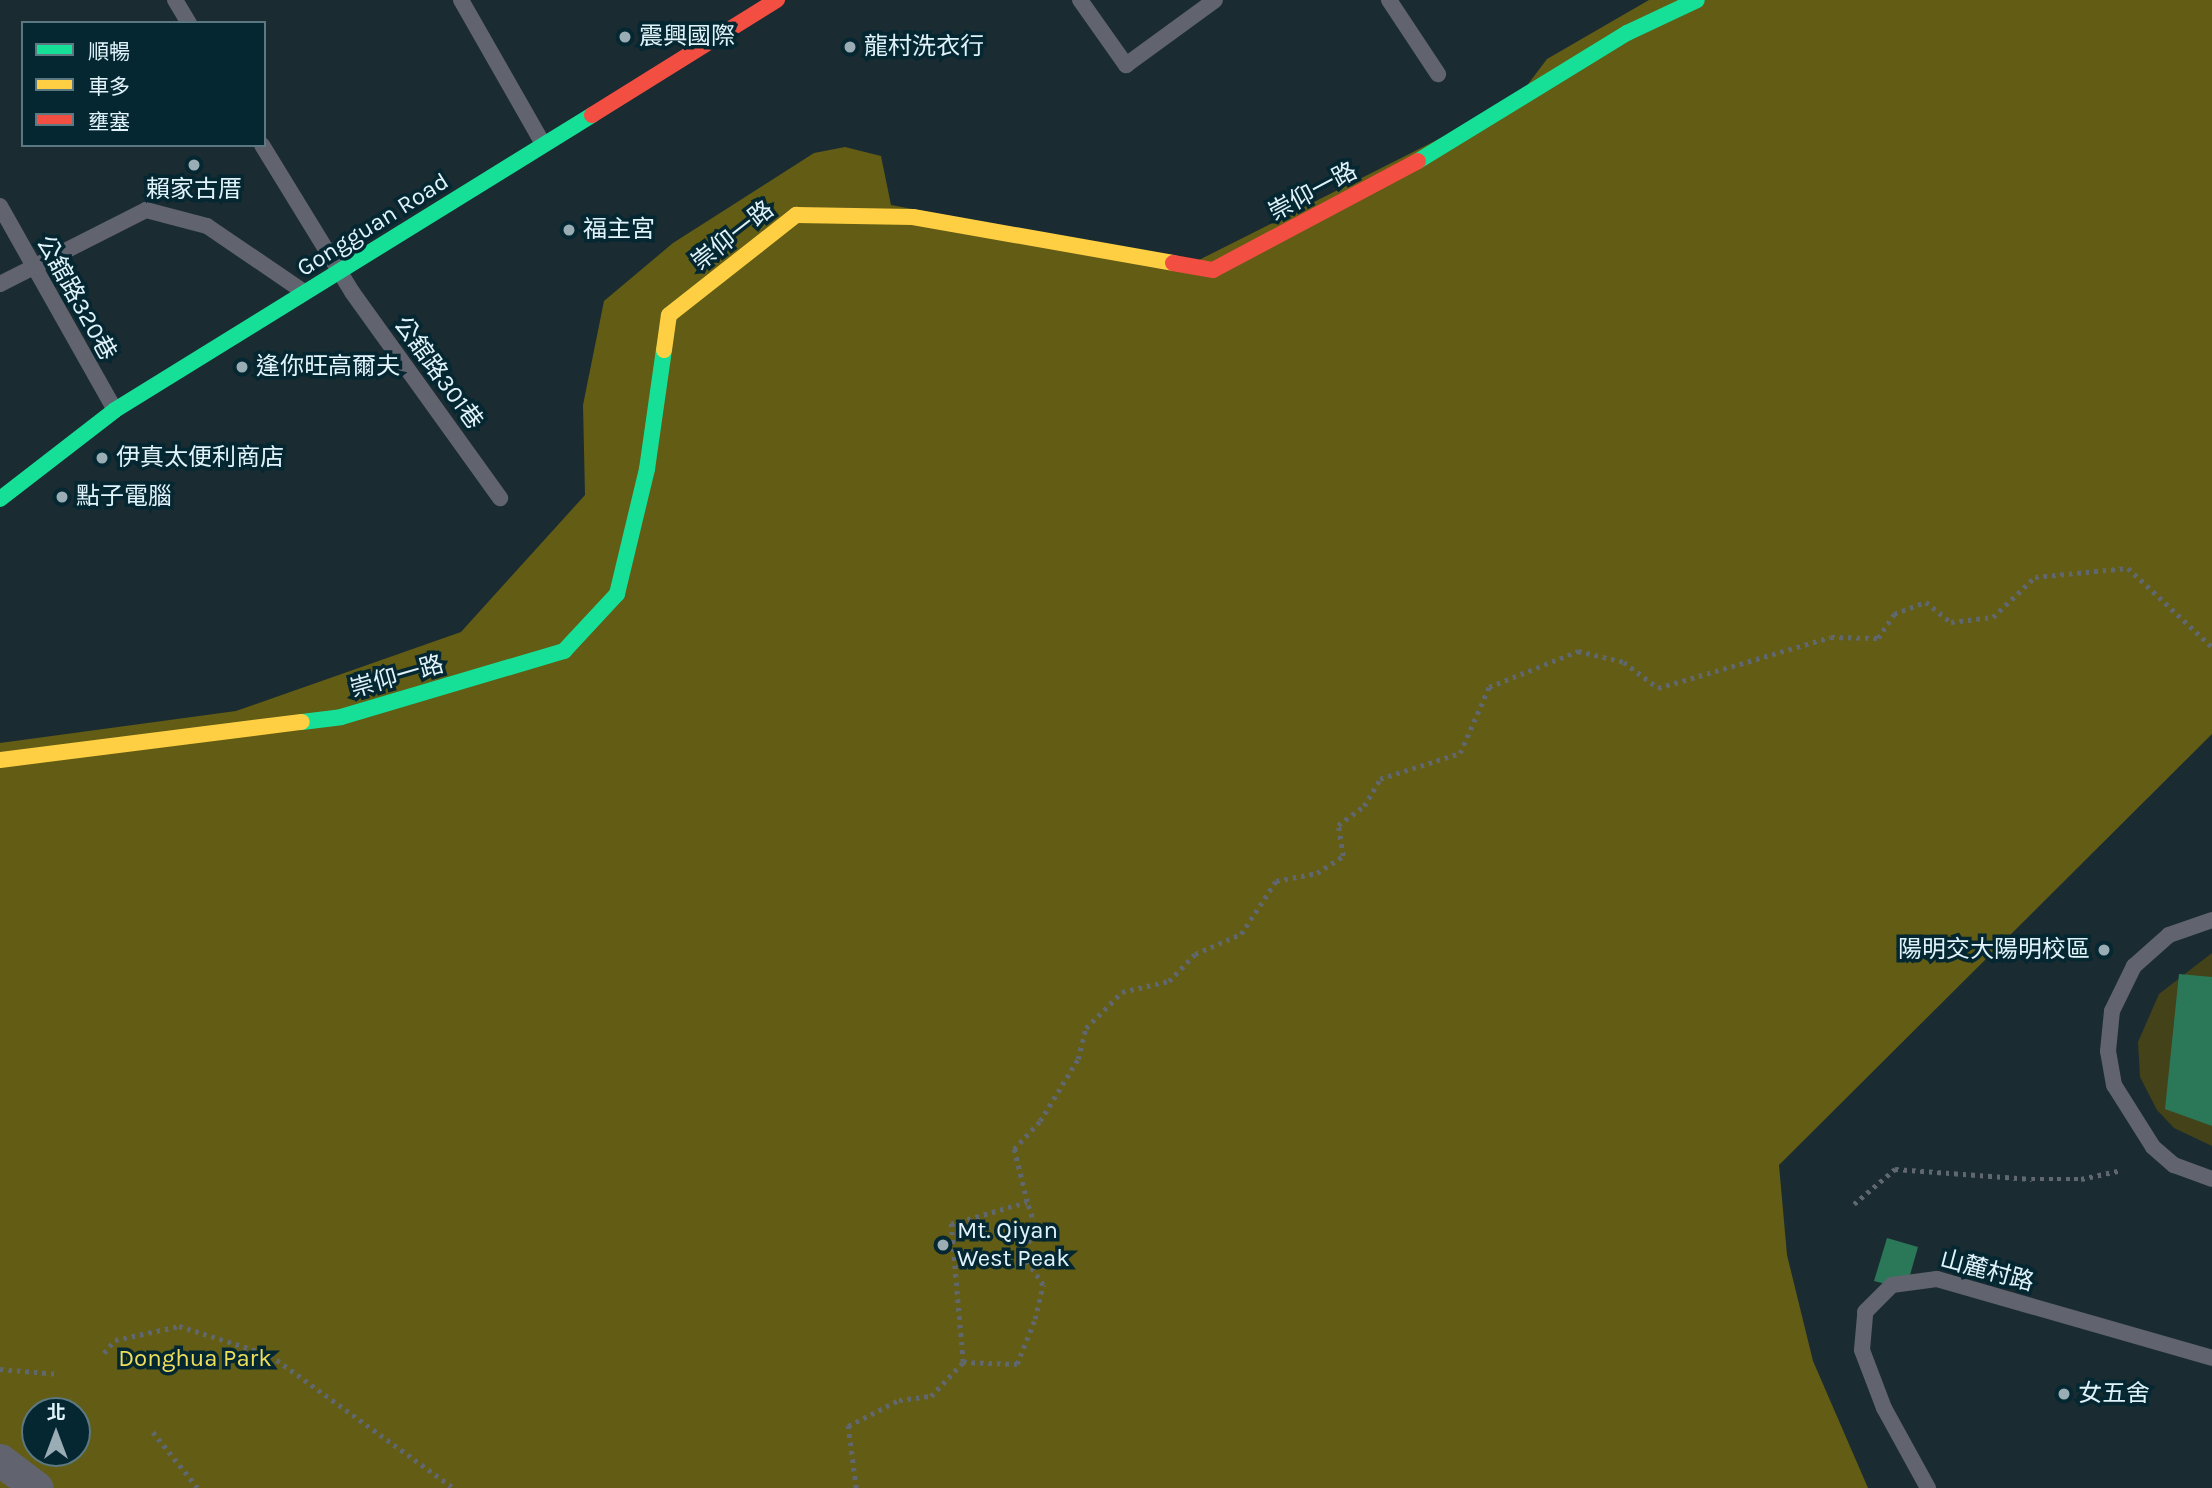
<!DOCTYPE html>
<meta charset="utf-8">
<style>
body{margin:0}
#map{position:relative;width:2212px;height:1488px;overflow:hidden;background:#1a2c32;font-family:Karla,"Noto Sans TC",sans-serif}
div>[style]{position:absolute}
.green>*{inset:0;background:#444219}
.forest>*{inset:0;background:#625c15}
.water>*{inset:0;background:#2b7859}
.path>*{height:4.5px;margin-top:-2.25px;transform-origin:0;background:repeating-linear-gradient(90deg,#60676e 0 3.5px,transparent 0 8.5px)}
.lane>*{height:16px;margin:-8px;padding:0 8px;transform-origin:8px;border-radius:8px;background:#61636e}
.street>*{height:33px;margin:-16.5px;padding:0 16.5px;transform-origin:16.5px;border-radius:16.5px;background:#61636e}
.fast>*{height:16px;margin:-8px;padding:0 8px;transform-origin:8px;border-radius:8px;background:#16e098}
.slow>*{height:16px;margin:-8px;padding:0 8px;transform-origin:8px;border-radius:8px;background:#ffcf43}
.jam>*{height:16px;margin:-8px;padding:0 8px;transform-origin:8px;border-radius:8px;background:#f24e42}
.dots>*{width:19px;height:19px;translate:-50% -50%;box-sizing:border-box;border:4px solid #042732;border-radius:50%}
span{translate:-50% -50%;white-space:nowrap;text-align:center;line-height:1.15;-webkit-text-stroke:7px #042732;paint-order:stroke}
.poi-label{font-size:24px;color:#e1f3fa}
.left{translate:0 -50%;text-align:left}
.right{translate:-100% -50%;text-align:right}
.street-label{font-size:24px;color:#e1f3fa}
.park-label{font-size:24px;color:#eede59}
.legend{position:absolute;left:21px;top:21px;width:245px;height:126px;box-sizing:border-box;background:#042732;border:2px solid #5c7982;margin:0;padding:9px 12px;list-style:none;font-size:21px;color:#e1f3fa}
.legend li{display:flex;align-items:center;gap:14px;height:35px}
.legend b{width:35px;border:2px solid #5c7982}
.north{position:absolute;left:21px;top:1397px;width:70px;height:70px;box-sizing:border-box;background:#042732;border:2px solid #5c7982;border-radius:50%;rotate:0deg;font-size:19px;font-weight:700;line-height:28px;text-align:center;color:#e1f3fa}
.north::after{content:'';display:block;margin:auto;width:24px;height:32px;background:#9badb4;clip-path:polygon(50% 0,100% 100%,50% 72%,0 100%)}
</style>
<div id="map">
<div class="green">
<div style="clip-path:polygon(2212px 953px,2212px 1146px,2174px 1128px,2157px 1110px,2140px 1077px,2138px 1042px,2159px 994px)"></div>
</div>
<div class="forest">
<div style="clip-path:polygon(evenodd,1649px 0,2212px 0,2212px 734px,1779px 1165px,1787px 1255px,1813px 1361px,1868px 1488px,0 1488px,0 743px,236px 711px,461px 632px,585px 495px,583px 405px,604px 301px,673px 243px,814px 153px,845px 147px,881px 156px,891px 205px,1195px 262px,1516px 100px,1547px 59px,1649px 0,35px 1411px,77px 1411px,77px 1453px,35px 1453px,35px 1411px)"></div>
</div>
<div class="water">
<div style="clip-path:polygon(2179px 974px,2212px 977px,2212px 1126px,2165px 1109px)"></div>
<div style="clip-path:polygon(1887px 1238px,1918px 1247px,1906px 1289px,1874px 1281px)"></div>
</div>
<div class="path">
<div style="left:1854px;top:1204px;width:54px;rotate:-40.5deg"></div>
<div style="left:1895px;top:1169px;width:137px;rotate:4.2deg"></div>
<div style="left:2032px;top:1179px;width:49px"></div>
<div style="left:2081px;top:1179px;width:42px;rotate:-12.4deg"></div>
<div style="left:104px;top:1353px;width:17px;rotate:-50deg"></div>
<div style="left:115px;top:1340px;width:66px;rotate:-12.3deg"></div>
<div style="left:179px;top:1326px;width:96px;rotate:17.7deg"></div>
<div style="left:270px;top:1355px;width:227px;rotate:35.9deg"></div>
<div style="left:963px;top:1362px;width:54px;rotate:2.1deg"></div>
<div style="left:1017px;top:1364px;width:48px;rotate:-68.2deg"></div>
<div style="left:1035px;top:1319px;width:35px;rotate:-77deg"></div>
<div style="left:1043px;top:1285px;width:30px;rotate:-124deg"></div>
<div style="left:1026px;top:1260px;width:43px;rotate:-82.1deg"></div>
<div style="left:1032px;top:1217px;width:16px;rotate:-108deg"></div>
<div style="left:0;top:1369px;width:59px;rotate:4.8deg"></div>
<div style="left:60px;top:1411px;width:17px;rotate:-54deg"></div>
<div style="left:153px;top:1432px;width:72px;rotate:51.2deg"></div>
<div style="left:856px;top:1488px;width:63px;rotate:-97.4deg"></div>
<div style="left:848px;top:1426px;width:57px;rotate:-27deg"></div>
<div style="left:899px;top:1400px;width:32px;rotate:-7deg"></div>
<div style="left:931px;top:1396px;width:47px;rotate:-46.7deg"></div>
<div style="left:963px;top:1362px;width:139px;rotate:-95deg"></div>
<div style="left:951px;top:1224px;width:79px;rotate:-16.1deg"></div>
<div style="left:1027px;top:1202px;width:55px;rotate:-103.8deg"></div>
<div style="left:1014px;top:1149px;width:38px;rotate:-47deg"></div>
<div style="left:1040px;top:1121px;width:73px;rotate:-58.5deg"></div>
<div style="left:1078px;top:1059px;width:32px;rotate:-76deg"></div>
<div style="left:1086px;top:1028px;width:51px;rotate:-45deg"></div>
<div style="left:1122px;top:992px;width:48px;rotate:-13.2deg"></div>
<div style="left:1169px;top:981px;width:37px;rotate:-46deg"></div>
<div style="left:1195px;top:954px;width:50px;rotate:-23.5deg"></div>
<div style="left:1241px;top:934px;width:64px;rotate:-56.6deg"></div>
<div style="left:1276px;top:881px;width:42px;rotate:-11deg"></div>
<div style="left:1317px;top:873px;width:31px;rotate:-33deg"></div>
<div style="left:1343px;top:856px;width:31px;rotate:-99deg"></div>
<div style="left:1338px;top:825px;width:32px;rotate:-36deg"></div>
<div style="left:1364px;top:806px;width:31px;rotate:-59deg"></div>
<div style="left:1380px;top:779px;width:84px;rotate:-18deg"></div>
<div style="left:1460px;top:753px;width:72px;rotate:-66.3deg"></div>
<div style="left:1489px;top:687px;width:96px;rotate:-22deg"></div>
<div style="left:1578px;top:651px;width:47px;rotate:13.4deg"></div>
<div style="left:1624px;top:662px;width:43px;rotate:37.4deg"></div>
<div style="left:1658px;top:688px;width:180px;rotate:-16.4deg"></div>
<div style="left:1831px;top:637px;width:47px;rotate:1.2deg"></div>
<div style="left:1878px;top:638px;width:29px;rotate:-56deg"></div>
<div style="left:1894px;top:614px;width:34px;rotate:-21deg"></div>
<div style="left:1926px;top:602px;width:32px;rotate:39deg"></div>
<div style="left:1951px;top:622px;width:42px;rotate:-6.8deg"></div>
<div style="left:1993px;top:617px;width:58px;rotate:-43.6deg"></div>
<div style="left:2035px;top:577px;width:93px;rotate:-5.5deg"></div>
<div style="left:2128px;top:568px;width:115px;rotate:43.2deg"></div>
</div>
<div class="lane">
<div style="left:175px;top:0;width:27px;rotate:59deg"></div>
<div style="left:461px;top:0;width:166px;rotate:60.3deg"></div>
<div style="left:1080px;top:0;width:80px;rotate:54.7deg"></div>
<div style="left:1126px;top:65px;width:110px;rotate:-36.1deg"></div>
<div style="left:1389px;top:0;width:89px;rotate:56.5deg"></div>
<div style="left:262px;top:145px;width:172px;rotate:58.5deg"></div>
<div style="left:352px;top:292px;width:254px;rotate:54.3deg"></div>
<div style="left:0;top:206px;width:234px;rotate:60.6deg"></div>
<div style="left:0;top:284px;width:164px;rotate:-26.9deg"></div>
<div style="left:146px;top:210px;width:63px;rotate:14.7deg"></div>
<div style="left:207px;top:226px;width:117px;rotate:34.2deg"></div>
<div style="left:2212px;top:920px;width:46px;rotate:160.8deg"></div>
<div style="left:2169px;top:935px;width:47px;rotate:138.5deg"></div>
<div style="left:2134px;top:966px;width:50px;rotate:116.1deg"></div>
<div style="left:2112px;top:1011px;width:40px;rotate:95.7deg"></div>
<div style="left:2108px;top:1051px;width:35px;rotate:80deg"></div>
<div style="left:2114px;top:1085px;width:73px;rotate:57.8deg"></div>
<div style="left:2153px;top:1147px;width:28px;rotate:41deg"></div>
<div style="left:2174px;top:1165px;width:40px;rotate:20.2deg"></div>
<div style="left:1928px;top:1488px;width:91px;rotate:-118.8deg"></div>
<div style="left:1884px;top:1408px;width:62px;rotate:-110.8deg"></div>
<div style="left:1862px;top:1350px;width:38px;rotate:-85deg"></div>
<div style="left:1865px;top:1312px;width:38px;rotate:-45deg"></div>
<div style="left:1892px;top:1285px;width:45px;rotate:-7.6deg"></div>
<div style="left:1937px;top:1279px;width:286px;rotate:16deg"></div>
</div>
<div class="street">
<div style="left:0;top:1460px;width:46px;rotate:37.1deg"></div>
</div>
<div class="fast">
<div style="left:1418px;top:161px;width:245px;rotate:-31.5deg"></div>
<div style="left:1627px;top:33px;width:77px;rotate:-25.2deg"></div>
<div style="left:0;top:499px;width:145px;rotate:-37.7deg"></div>
<div style="left:115px;top:410px;width:561px;rotate:-31.73deg"></div>
<div style="left:302px;top:722px;width:39px;rotate:-7deg"></div>
<div style="left:341px;top:717px;width:233px;rotate:-16.5deg"></div>
<div style="left:564px;top:651px;width:78px;rotate:-47.1deg"></div>
<div style="left:617px;top:594px;width:129px;rotate:-76.5deg"></div>
<div style="left:647px;top:469px;width:120px;rotate:-81.9deg"></div>
</div>
<div class="slow">
<div style="left:664px;top:350px;width:35px;rotate:-82deg"></div>
<div style="left:669px;top:315px;width:162px;rotate:-38.2deg"></div>
<div style="left:796px;top:215px;width:117px;rotate:1deg"></div>
<div style="left:913px;top:217px;width:264px;rotate:10deg"></div>
<div style="left:0;top:760px;width:304px;rotate:-7.2deg"></div>
</div>
<div class="jam">
<div style="left:592px;top:115px;width:218px;rotate:-31.9deg"></div>
<div style="left:1173px;top:263px;width:41px;rotate:9.9deg"></div>
<div style="left:1213px;top:270px;width:232px;rotate:-28deg"></div>
</div>
<div class="dots">
<div style="left:625px;top:37px;background:#9badb4"></div>
<div style="left:850px;top:47px;background:#9badb4"></div>
<div style="left:194px;top:165px;background:#9badb4"></div>
<div style="left:569px;top:230px;background:#9badb4"></div>
<div style="left:242px;top:367px;background:#9badb4"></div>
<div style="left:102px;top:458px;background:#9badb4"></div>
<div style="left:62px;top:497px;background:#9badb4"></div>
<div style="left:2104px;top:950px;background:#9badb4"></div>
<div style="left:943px;top:1245px;background:#9badb4"></div>
<div style="left:2064px;top:1394px;background:#9badb4"></div>
</div>
<div class="poi-label">
<span class="left" style="left:639px;top:37px">震興國際</span>
<span class="left" style="left:864px;top:47px">龍村洗衣行</span>
<span style="left:194px;top:190px">賴家古厝</span>
<span class="left" style="left:583px;top:230px">福主宮</span>
<span class="left" style="left:256px;top:367px">逢你旺高爾夫</span>
<span class="left" style="left:116px;top:458px">伊真太便利商店</span>
<span class="left" style="left:76px;top:497px">點子電腦</span>
<span class="right" style="left:2090px;top:950px">陽明交大陽明校區</span>
<span class="left" style="left:957px;top:1245px">Mt. Qiyan<br>West Peak</span>
<span class="left" style="left:2078px;top:1394px">女五舍</span>
</div>
<div class="street-label">
<span style="left:1313px;top:192px;rotate:-28deg">崇仰一路</span>
<span style="left:373px;top:225px;rotate:-32deg">Gongguan Road</span>
<span style="left:733px;top:236px;rotate:-38deg">崇仰一路</span>
<span style="left:76px;top:298px;rotate:61deg">公舘路320巷</span>
<span style="left:438px;top:373px;rotate:54deg">公舘路301巷</span>
<span style="left:397px;top:677px;rotate:-16deg">崇仰一路</span>
<span style="left:1987px;top:1271px;rotate:15deg">山麓村路</span>
</div>
<div class="park-label">
<span style="left:195px;top:1359px">Donghua Park</span>
</div>
<ul class="legend">
<li><b style="height:9px;background:#16e098"></b>順暢</li>
<li><b style="height:9px;background:#ffcf43"></b>車多</li>
<li><b style="height:9px;background:#f24e42"></b>壅塞</li>
</ul>
<div class="north">北</div>
</div>
